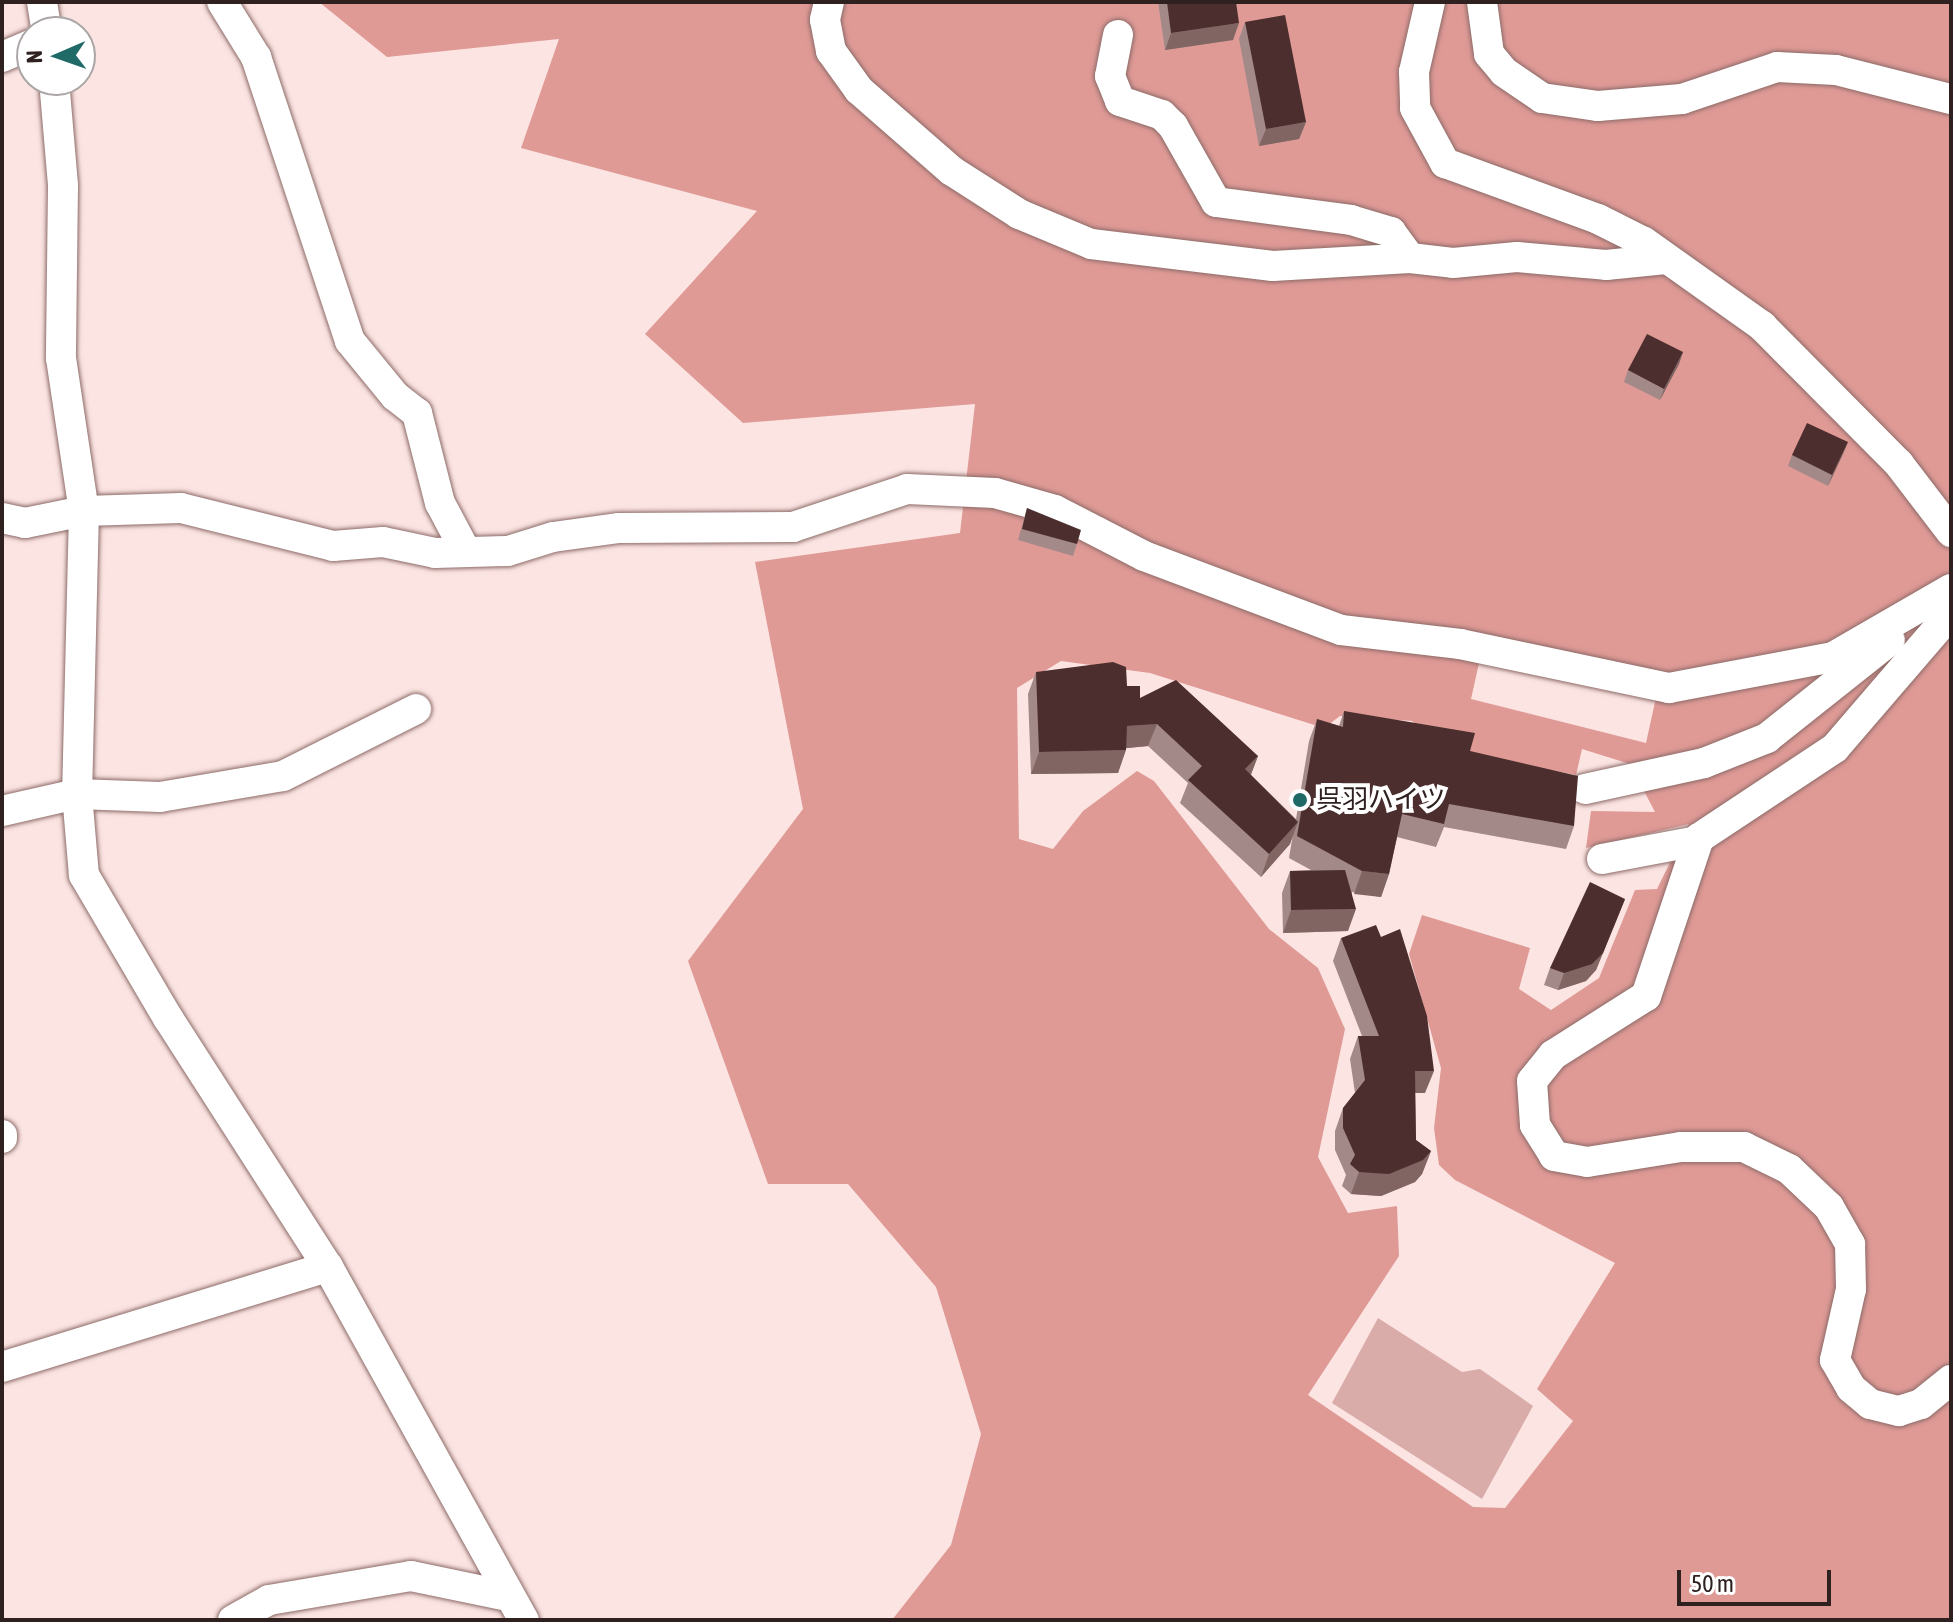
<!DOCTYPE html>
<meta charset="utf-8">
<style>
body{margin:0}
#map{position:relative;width:1953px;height:1622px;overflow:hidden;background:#fbe4e2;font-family:"Asap Condensed","Noto Sans JP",sans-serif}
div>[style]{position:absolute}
.green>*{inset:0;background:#daaca9}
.forest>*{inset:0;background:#df9a96}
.roads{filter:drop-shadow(0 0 2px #8c6b68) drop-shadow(0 0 2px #8c6b68)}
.minor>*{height:30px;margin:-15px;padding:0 15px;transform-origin:15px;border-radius:15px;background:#fff}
.wall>*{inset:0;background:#a38988}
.shaded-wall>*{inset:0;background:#806563}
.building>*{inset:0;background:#4b2e2d}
.dots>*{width:22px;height:22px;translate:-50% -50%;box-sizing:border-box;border:4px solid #fff;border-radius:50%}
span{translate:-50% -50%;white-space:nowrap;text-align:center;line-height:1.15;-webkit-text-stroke:8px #fff;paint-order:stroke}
.poi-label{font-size:26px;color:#2e2120}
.left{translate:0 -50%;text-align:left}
.frame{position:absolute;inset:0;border:4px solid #2e2120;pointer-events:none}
.north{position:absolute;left:16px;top:16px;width:80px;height:80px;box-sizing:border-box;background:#fff;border:2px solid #aba6a6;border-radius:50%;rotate:268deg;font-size:22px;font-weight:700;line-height:32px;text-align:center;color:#2e2120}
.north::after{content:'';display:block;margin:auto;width:28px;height:36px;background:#206b67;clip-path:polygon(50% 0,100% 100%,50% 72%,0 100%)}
.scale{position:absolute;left:1677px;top:1570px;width:154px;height:36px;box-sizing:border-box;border:4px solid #2e2120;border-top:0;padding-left:10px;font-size:24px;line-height:28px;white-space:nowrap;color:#2e2120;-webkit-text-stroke:6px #fff;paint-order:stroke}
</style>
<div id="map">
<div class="green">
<div style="clip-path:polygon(1378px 1318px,1462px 1372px,1480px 1369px,1533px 1406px,1482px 1499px,1332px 1403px)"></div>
</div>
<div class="forest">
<div style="clip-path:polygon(evenodd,319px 2px,1951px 2px,1951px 1620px,892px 1620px,951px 1545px,981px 1434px,936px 1287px,848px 1184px,768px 1184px,688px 961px,803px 809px,755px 562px,960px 533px,975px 404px,743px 423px,645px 334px,757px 211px,521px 148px,559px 39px,387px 57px,319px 2px,1481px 654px,1657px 693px,1646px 743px,1471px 699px,1481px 654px,319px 2px,1061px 661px,1150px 673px,1324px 728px,1340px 716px,1412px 721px,1425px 733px,1482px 757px,1576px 775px,1582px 749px,1630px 764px,1655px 812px,1591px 811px,1586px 848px,1689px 824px,1657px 889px,1635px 890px,1599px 978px,1551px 1010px,1519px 989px,1530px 948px,1422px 915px,1409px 954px,1441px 1068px,1434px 1128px,1439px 1165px,1455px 1180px,1615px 1263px,1537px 1389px,1573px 1421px,1505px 1508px,1473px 1507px,1308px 1395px,1399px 1256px,1397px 1206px,1348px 1213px,1318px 1157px,1345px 1029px,1318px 968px,1269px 929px,1154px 781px,1137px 771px,1083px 811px,1053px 849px,1019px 839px,1017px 688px,1061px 661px)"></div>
</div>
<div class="roads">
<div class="minor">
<div style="left:42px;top:2px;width:30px;rotate:81deg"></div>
<div style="left:222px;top:2px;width:65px;rotate:58.3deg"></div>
<div style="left:256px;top:57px;width:299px;rotate:71.7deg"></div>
<div style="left:350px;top:341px;width:71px;rotate:50.7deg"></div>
<div style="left:395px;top:396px;width:28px;rotate:38deg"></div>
<div style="left:417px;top:413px;width:93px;rotate:75.7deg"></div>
<div style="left:440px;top:503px;width:55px;rotate:62deg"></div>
<div style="left:829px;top:2px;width:18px;rotate:103deg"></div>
<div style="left:825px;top:20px;width:32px;rotate:79deg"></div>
<div style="left:831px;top:51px;width:48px;rotate:54.3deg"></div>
<div style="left:859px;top:90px;width:123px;rotate:41.1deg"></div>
<div style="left:952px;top:171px;width:80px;rotate:32.7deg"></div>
<div style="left:1019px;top:214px;width:78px;rotate:22.6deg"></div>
<div style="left:1091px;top:244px;width:183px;rotate:6.9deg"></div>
<div style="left:1273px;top:266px;width:137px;rotate:-3.3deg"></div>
<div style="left:1410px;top:258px;width:43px;rotate:6.6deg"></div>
<div style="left:1453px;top:263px;width:64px;rotate:-5.4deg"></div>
<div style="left:1517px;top:257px;width:89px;rotate:5.1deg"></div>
<div style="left:1606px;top:265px;width:60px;rotate:-5.7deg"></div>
<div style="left:1430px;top:2px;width:72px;rotate:102.9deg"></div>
<div style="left:1414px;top:72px;width:36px;rotate:88deg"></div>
<div style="left:1415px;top:108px;width:63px;rotate:61.4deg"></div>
<div style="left:1445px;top:163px;width:163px;rotate:20.1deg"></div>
<div style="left:1598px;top:219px;width:51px;rotate:26.6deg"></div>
<div style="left:1644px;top:242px;width:145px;rotate:35.4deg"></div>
<div style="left:1762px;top:326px;width:194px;rotate:45.2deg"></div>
<div style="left:1899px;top:464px;width:86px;rotate:52.6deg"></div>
<div style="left:1482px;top:2px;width:52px;rotate:82.3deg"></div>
<div style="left:1489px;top:54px;width:23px;rotate:50deg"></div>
<div style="left:1504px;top:72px;width:46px;rotate:34.4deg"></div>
<div style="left:1542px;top:98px;width:57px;rotate:8.1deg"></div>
<div style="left:1598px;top:106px;width:84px;rotate:-4.8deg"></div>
<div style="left:1682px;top:99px;width:100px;rotate:-18.6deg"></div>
<div style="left:1777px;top:67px;width:59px;rotate:2.9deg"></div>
<div style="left:1836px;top:70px;width:119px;rotate:14.2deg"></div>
<div style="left:1118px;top:35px;width:42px;rotate:101deg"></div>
<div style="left:1110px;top:76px;width:27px;rotate:68deg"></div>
<div style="left:1120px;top:101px;width:44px;rotate:18.4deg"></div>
<div style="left:1162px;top:115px;width:16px;rotate:45deg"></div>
<div style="left:1173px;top:126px;width:87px;rotate:60.5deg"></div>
<div style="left:1216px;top:202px;width:136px;rotate:7.6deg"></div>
<div style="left:1351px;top:220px;width:42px;rotate:16.7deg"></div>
<div style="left:1391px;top:232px;width:32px;rotate:54deg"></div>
<div style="left:2px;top:57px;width:33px;rotate:-23deg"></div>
<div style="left:54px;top:80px;width:106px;rotate:85.1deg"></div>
<div style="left:63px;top:186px;width:172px;rotate:90.7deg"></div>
<div style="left:61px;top:358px;width:155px;rotate:81.5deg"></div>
<div style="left:84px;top:511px;width:283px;rotate:91.4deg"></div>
<div style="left:77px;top:794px;width:81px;rotate:85.1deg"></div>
<div style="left:84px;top:875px;width:166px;rotate:59.6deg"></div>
<div style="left:168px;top:1018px;width:296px;rotate:57.3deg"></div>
<div style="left:328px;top:1267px;width:404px;rotate:61deg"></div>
<div style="left:2px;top:518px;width:24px;rotate:12deg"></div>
<div style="left:25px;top:523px;width:60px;rotate:-11.5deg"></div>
<div style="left:84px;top:511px;width:97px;rotate:-1.8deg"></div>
<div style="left:181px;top:508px;width:157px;rotate:14deg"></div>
<div style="left:333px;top:546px;width:50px;rotate:-4.6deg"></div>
<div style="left:383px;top:542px;width:53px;rotate:11.9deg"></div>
<div style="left:435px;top:553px;width:73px;rotate:-1.6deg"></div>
<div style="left:508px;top:551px;width:47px;rotate:-17.3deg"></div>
<div style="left:553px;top:537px;width:67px;rotate:-7.8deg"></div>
<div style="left:619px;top:528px;width:174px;rotate:-0.3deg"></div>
<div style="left:793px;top:527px;width:120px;rotate:-18.4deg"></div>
<div style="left:907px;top:489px;width:88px;rotate:2.6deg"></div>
<div style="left:995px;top:493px;width:62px;rotate:15.8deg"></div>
<div style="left:1055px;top:510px;width:100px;rotate:27.3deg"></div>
<div style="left:1144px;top:556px;width:210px;rotate:20.6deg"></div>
<div style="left:1341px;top:630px;width:120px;rotate:6.7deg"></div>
<div style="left:1460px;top:644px;width:214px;rotate:11.9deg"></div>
<div style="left:1669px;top:688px;width:167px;rotate:-10.7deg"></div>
<div style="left:1833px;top:657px;width:136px;rotate:-30deg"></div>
<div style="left:1951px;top:613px;width:178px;rotate:130.7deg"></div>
<div style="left:1835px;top:748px;width:163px;rotate:146.5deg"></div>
<div style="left:1699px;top:838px;width:167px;rotate:108.5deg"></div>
<div style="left:1646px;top:996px;width:110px;rotate:147.6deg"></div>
<div style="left:1553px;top:1055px;width:33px;rotate:129deg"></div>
<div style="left:1532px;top:1081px;width:44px;rotate:86.1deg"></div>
<div style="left:1535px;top:1125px;width:36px;rotate:58deg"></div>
<div style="left:1554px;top:1156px;width:34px;rotate:10deg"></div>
<div style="left:1587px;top:1162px;width:95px;rotate:-9.1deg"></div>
<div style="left:1681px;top:1147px;width:63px"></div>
<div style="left:1744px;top:1147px;width:50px;rotate:26.1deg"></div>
<div style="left:1789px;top:1169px;width:55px;rotate:43.5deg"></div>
<div style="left:1829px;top:1207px;width:43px;rotate:60.4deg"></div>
<div style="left:1850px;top:1244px;width:45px;rotate:88.7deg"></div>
<div style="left:1851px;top:1289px;width:73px;rotate:102.7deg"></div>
<div style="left:1835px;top:1360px;width:32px;rotate:60deg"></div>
<div style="left:1851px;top:1388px;width:25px;rotate:40deg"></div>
<div style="left:1870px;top:1404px;width:30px;rotate:14deg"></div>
<div style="left:1899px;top:1411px;width:23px;rotate:-18deg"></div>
<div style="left:1921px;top:1404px;width:38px;rotate:-39deg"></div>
<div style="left:1585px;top:789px;width:122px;rotate:-12.3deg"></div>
<div style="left:1704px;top:763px;width:68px;rotate:-21.6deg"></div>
<div style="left:1767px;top:738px;width:157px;rotate:-38.5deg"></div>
<div style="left:2px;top:811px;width:77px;rotate:-12.8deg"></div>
<div style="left:77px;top:794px;width:83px;rotate:2.1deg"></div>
<div style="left:160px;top:797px;width:125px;rotate:-9.7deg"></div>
<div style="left:283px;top:776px;width:149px;rotate:-26.7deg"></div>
<div style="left:1602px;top:859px;width:97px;rotate:-10.7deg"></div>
<div style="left:2px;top:1135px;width:3px;rotate:90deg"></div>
<div style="left:2px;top:1367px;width:341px;rotate:-17.1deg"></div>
<div style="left:233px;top:1620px;width:41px;rotate:-29.1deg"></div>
<div style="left:269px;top:1600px;width:144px;rotate:-9.6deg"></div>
<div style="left:411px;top:1576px;width:99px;rotate:11.7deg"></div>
</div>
</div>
<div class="wall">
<div style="clip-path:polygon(1158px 2px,1236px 2px,1233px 40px,1165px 50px)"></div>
<div style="clip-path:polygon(1245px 22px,1306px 122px,1299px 139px,1259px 146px,1239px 39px)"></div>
<div style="clip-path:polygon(1683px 352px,1679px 364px,1660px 400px,1624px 382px,1628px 370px)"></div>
<div style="clip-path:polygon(1848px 442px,1828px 486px,1788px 466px,1792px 455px)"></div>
<div style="clip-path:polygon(1027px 508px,1077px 544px,1073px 556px,1018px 540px)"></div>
<div style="clip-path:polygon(1036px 672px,1127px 686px,1140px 698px,1258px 756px,1251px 775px,1296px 819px,1309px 741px,1317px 719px,1339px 726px,1344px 711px,1470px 751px,1574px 826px,1566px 849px,1444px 827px,1436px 847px,1397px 837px,1389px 874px,1381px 897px,1352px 892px,1348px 931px,1283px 933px,1282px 893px,1290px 871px,1311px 870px,1289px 858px,1293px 834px,1290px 844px,1261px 877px,1180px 803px,1188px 783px,1148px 746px,1126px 748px,1118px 773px,1031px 774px,1028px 694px)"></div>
<div style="clip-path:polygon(1625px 899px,1596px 970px,1586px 981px,1558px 990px,1544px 985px,1550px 968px)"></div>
<div style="clip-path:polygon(1341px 938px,1425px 1093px,1415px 1093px,1416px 1140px,1431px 1151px,1422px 1174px,1415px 1182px,1381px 1196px,1351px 1194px,1342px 1186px,1346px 1175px,1335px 1150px,1335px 1131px,1343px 1108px,1355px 1093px,1350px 1059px,1358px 1036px,1362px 1036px,1333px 961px)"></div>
</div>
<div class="shaded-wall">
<div style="clip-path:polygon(1239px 23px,1233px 40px,1165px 50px,1171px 33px)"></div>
<div style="clip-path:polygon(1306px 122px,1299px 139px,1259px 146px,1266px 129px)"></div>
<div style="clip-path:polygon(1683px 352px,1679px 364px,1660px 400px,1664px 389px)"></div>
<div style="clip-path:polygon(1848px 442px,1843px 454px,1828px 486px,1832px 475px)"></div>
<div style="clip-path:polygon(1157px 724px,1148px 746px,1118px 749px,1127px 726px)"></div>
<div style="clip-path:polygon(1126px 750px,1118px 773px,1031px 774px,1039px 752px)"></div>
<div style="clip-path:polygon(1258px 756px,1249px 779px,1245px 769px)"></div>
<div style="clip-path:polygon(1298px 822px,1290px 844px,1261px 877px,1269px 854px)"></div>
<div style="clip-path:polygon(1362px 871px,1389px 874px,1381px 897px,1354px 894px)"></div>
<div style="clip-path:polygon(1625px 899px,1596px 970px,1586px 981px,1558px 990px,1564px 973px)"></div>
<div style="clip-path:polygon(1356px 909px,1348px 931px,1283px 933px,1291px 910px)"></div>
<div style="clip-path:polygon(1415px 1071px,1434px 1071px,1425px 1093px,1407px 1093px)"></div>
<div style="clip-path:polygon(1431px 1151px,1422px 1174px,1415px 1182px,1381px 1196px,1351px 1194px,1359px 1172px)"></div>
</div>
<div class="building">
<div style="clip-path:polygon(1167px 2px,1236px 2px,1239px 23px,1171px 33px)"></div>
<div style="clip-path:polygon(1285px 15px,1306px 122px,1266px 129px,1245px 22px)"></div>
<div style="clip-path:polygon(1647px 334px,1683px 352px,1664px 389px,1628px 370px)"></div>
<div style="clip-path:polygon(1807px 423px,1848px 442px,1832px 475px,1792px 455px)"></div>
<div style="clip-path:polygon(1027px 508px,1081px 530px,1077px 544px,1022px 529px)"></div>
<div style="clip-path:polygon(1113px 662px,1126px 667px,1127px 686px,1140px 686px,1140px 698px,1176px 680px,1258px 756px,1245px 769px,1298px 822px,1269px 854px,1188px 780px,1202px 766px,1157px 724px,1127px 726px,1126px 750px,1039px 752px,1036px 672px)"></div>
<div style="clip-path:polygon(1344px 711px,1475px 733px,1470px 751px,1578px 776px,1574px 826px,1449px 804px,1444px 824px,1402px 814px,1389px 874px,1362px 871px,1297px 836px,1317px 719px,1343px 727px)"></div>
<div style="clip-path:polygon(1345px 870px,1356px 909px,1291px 910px,1290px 871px)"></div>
<div style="clip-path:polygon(1590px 882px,1625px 899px,1603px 953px,1592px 964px,1564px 973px,1550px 968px)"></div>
<div style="clip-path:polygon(1376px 925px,1381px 937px,1400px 929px,1427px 1016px,1434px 1071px,1415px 1071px,1416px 1140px,1431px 1151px,1423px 1160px,1389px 1174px,1359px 1172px,1350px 1164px,1355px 1155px,1343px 1128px,1343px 1108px,1365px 1080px,1358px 1036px,1379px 1036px,1341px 938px)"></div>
</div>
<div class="dots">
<div style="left:1300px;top:800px;background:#206b67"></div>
</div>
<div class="poi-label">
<span class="left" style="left:1316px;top:800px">呉羽ハイツ</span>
</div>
<div class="frame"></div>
<div class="north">N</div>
<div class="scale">50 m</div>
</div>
